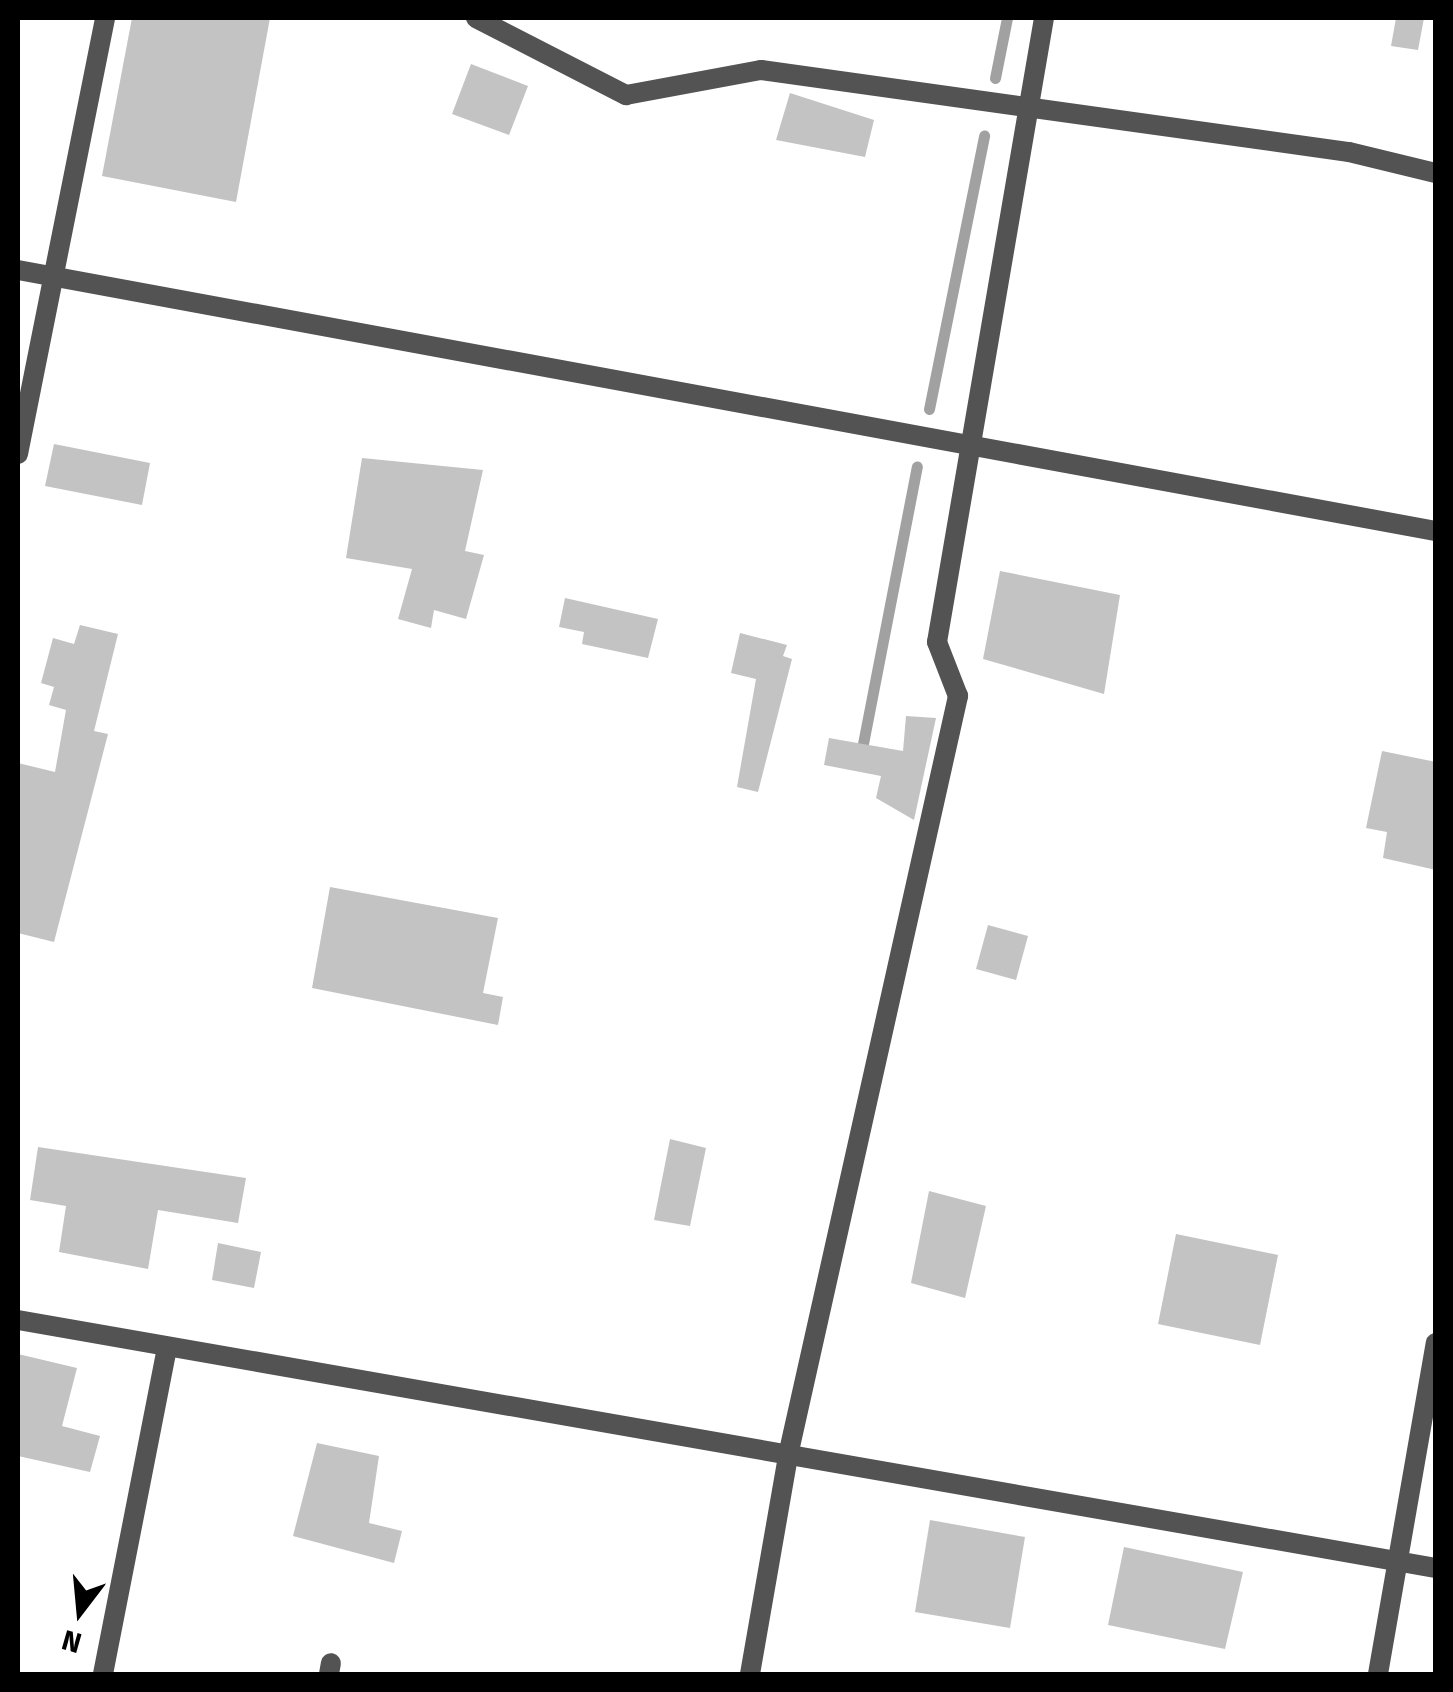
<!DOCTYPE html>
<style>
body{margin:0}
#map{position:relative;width:1453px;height:1692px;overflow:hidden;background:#fff;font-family:"Fira Sans",sans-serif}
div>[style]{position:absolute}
.stream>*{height:11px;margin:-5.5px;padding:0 5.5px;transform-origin:5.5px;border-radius:5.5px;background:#a1a1a1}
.building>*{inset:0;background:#c3c3c3}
.street>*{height:20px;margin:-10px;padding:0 10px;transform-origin:10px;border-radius:10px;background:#535353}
span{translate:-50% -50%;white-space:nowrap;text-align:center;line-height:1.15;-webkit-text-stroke:10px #fff;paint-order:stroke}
.frame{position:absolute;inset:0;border:20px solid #000;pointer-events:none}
.north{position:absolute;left:30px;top:1562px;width:100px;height:100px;-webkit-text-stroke:8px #fff;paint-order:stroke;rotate:196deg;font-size:28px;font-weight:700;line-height:40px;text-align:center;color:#000}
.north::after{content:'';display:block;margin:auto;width:35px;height:45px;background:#000;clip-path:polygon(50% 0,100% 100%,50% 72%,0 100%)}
</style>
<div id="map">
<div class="stream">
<div style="left:995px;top:78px;width:61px;rotate:-78.7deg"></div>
<div style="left:929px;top:409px;width:279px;rotate:-78.6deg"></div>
<div style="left:860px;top:759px;width:298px;rotate:-79deg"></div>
</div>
<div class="building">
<div style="clip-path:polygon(132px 18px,270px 18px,236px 202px,102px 176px)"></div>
<div style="clip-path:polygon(1396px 18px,1424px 18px,1418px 50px,1391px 46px)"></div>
<div style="clip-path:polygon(471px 64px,528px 86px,509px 135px,452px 114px)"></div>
<div style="clip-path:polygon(790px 93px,874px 120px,865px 157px,776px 140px)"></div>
<div style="clip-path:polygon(54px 444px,150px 463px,142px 505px,45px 486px)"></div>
<div style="clip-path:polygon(362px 458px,483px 470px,465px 551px,484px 555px,466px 619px,434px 610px,431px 628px,398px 619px,412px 569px,346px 558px)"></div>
<div style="clip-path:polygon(1000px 571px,1120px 595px,1104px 694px,983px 659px)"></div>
<div style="clip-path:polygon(565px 598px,658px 619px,648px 658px,582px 644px,584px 632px,559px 627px)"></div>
<div style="clip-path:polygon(80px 625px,118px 634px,94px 731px,108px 734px,54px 942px,18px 933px,18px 763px,55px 772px,66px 710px,49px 705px,54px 687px,41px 683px,53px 638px,74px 644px)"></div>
<div style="clip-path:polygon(740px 633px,787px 645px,783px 656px,792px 659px,758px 792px,737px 787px,756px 679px,731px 673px)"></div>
<div style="clip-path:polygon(906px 716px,936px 718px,914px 820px,876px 798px,881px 776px,824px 765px,829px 738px,903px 751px)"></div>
<div style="clip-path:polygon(1382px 751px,1436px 762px,1436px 870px,1383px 858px,1387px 832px,1366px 828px)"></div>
<div style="clip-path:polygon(330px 887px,498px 918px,483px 993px,503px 997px,498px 1025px,312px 988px)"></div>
<div style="clip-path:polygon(988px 925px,1028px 936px,1016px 980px,976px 969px)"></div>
<div style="clip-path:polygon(670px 1139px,706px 1148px,690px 1226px,654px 1220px)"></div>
<div style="clip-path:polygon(38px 1147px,246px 1178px,238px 1223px,158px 1210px,148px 1269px,59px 1252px,66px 1206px,30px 1200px)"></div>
<div style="clip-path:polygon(929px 1191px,986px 1206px,965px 1298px,911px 1283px)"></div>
<div style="clip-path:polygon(1176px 1234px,1278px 1255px,1260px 1345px,1158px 1324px)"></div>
<div style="clip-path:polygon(218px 1243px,261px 1252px,254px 1288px,212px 1280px)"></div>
<div style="clip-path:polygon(18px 1354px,77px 1368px,62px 1426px,100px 1436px,90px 1472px,18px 1456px)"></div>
<div style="clip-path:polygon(317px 1443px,379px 1456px,369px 1523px,402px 1531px,394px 1563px,293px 1536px)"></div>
<div style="clip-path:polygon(930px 1520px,1025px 1537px,1010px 1628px,915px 1612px)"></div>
<div style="clip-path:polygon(1124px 1547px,1243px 1572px,1225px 1649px,1108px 1625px)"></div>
</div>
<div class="street">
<div style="left:476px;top:18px;width:169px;rotate:27.2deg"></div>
<div style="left:626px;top:95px;width:137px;rotate:-10.5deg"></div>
<div style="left:761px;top:70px;width:594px;rotate:7.94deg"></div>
<div style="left:1349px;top:152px;width:89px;rotate:13.6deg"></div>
<div style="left:18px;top:270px;width:1442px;rotate:10.43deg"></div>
<div style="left:18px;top:454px;width:445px;rotate:-78.7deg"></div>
<div style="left:18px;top:1320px;width:1440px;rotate:9.92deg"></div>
<div style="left:103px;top:1674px;width:332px;rotate:-78.9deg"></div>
<div style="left:329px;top:1674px;width:11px;rotate:-80deg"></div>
<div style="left:750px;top:1674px;width:226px;rotate:-80.1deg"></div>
<div style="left:789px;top:1451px;width:774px;rotate:-77.38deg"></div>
<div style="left:958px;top:696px;width:58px;rotate:-111.3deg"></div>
<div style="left:937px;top:642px;width:633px;rotate:-80.27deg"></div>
<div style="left:1378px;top:1674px;width:336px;rotate:-80.1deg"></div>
</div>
<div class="frame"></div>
<div class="north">N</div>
</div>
